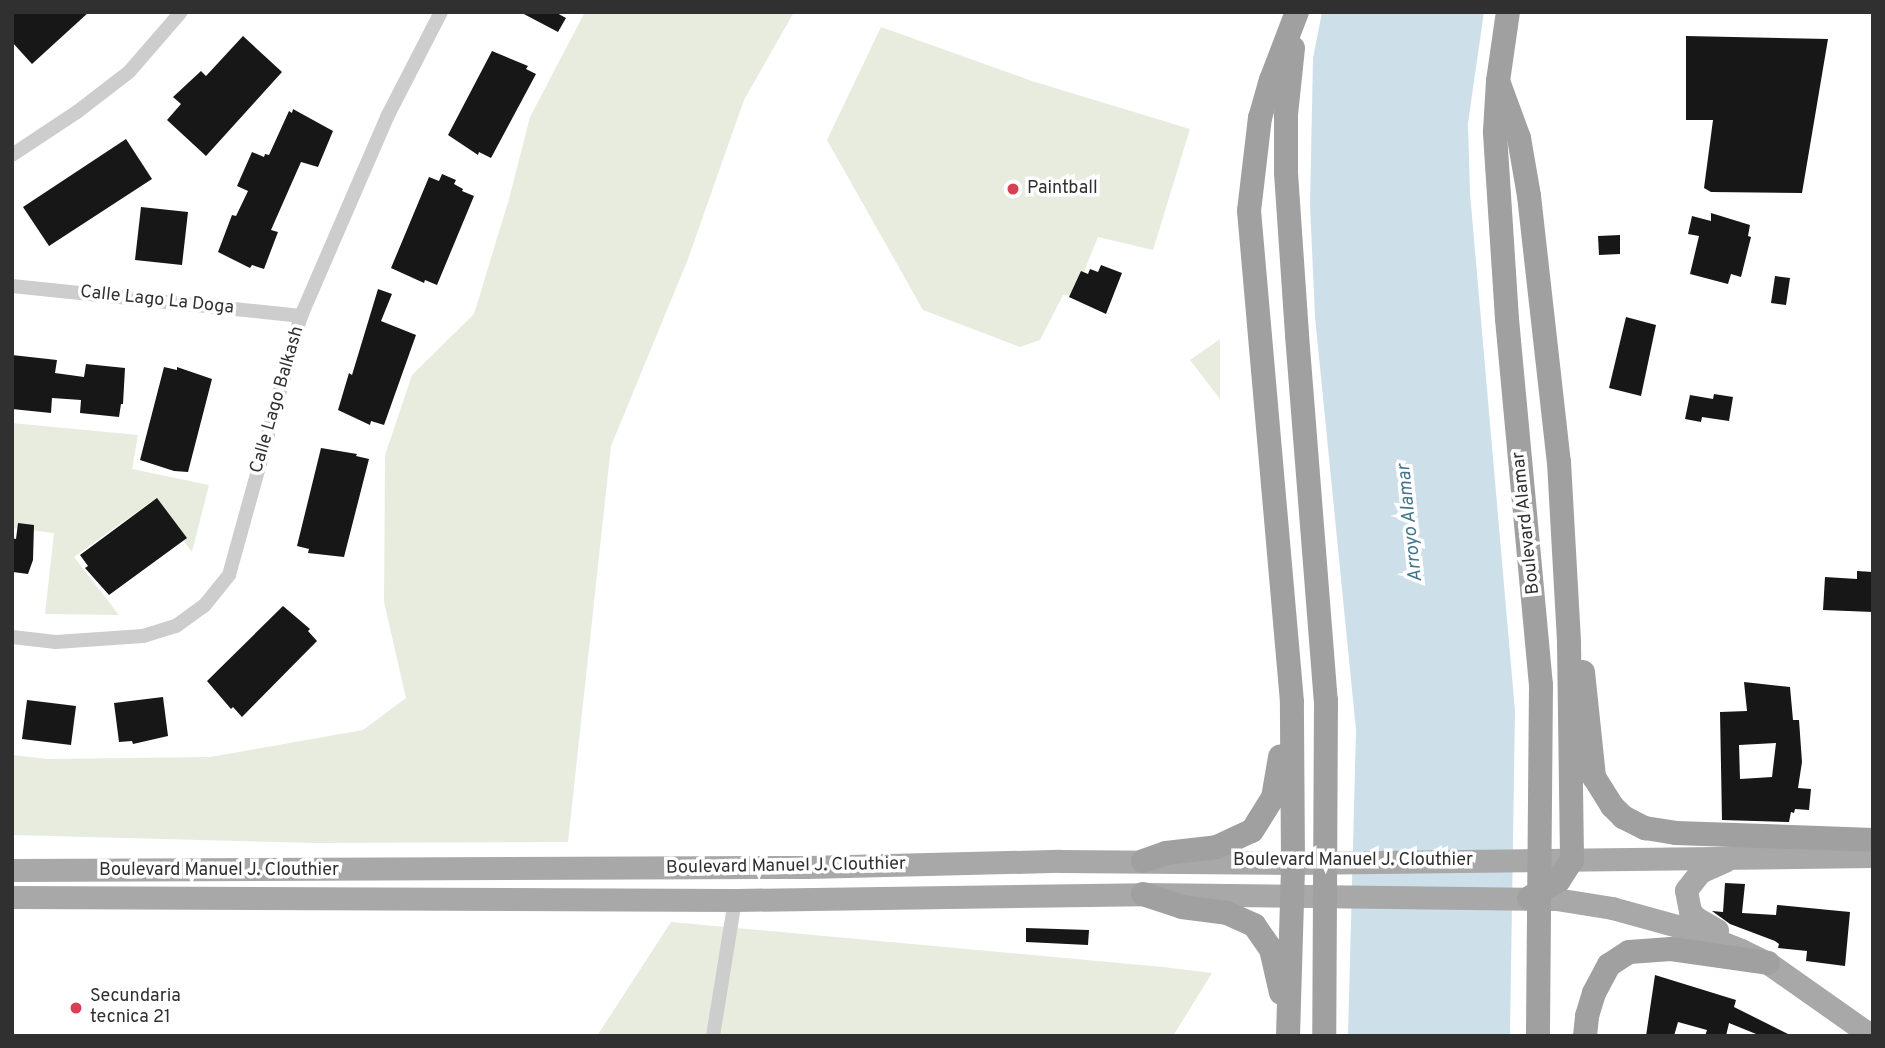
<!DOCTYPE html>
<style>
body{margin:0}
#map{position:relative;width:1885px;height:1048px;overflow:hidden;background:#fff;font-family:Overpass,sans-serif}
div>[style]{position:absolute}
.green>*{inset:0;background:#e7ecdf}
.water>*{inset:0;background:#cde0ea}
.building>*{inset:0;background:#171717}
.minor>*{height:14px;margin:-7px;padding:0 7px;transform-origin:7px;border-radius:7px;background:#cdcdcd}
.primary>*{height:23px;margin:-11.5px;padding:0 11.5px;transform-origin:11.5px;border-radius:11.5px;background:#a8a8a8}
.trunk>*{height:24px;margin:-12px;padding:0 12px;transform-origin:12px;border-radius:12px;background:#a0a0a0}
.trunk-bridge>*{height:24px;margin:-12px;padding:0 12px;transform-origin:12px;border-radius:12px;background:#a0a0a0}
.dots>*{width:19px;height:19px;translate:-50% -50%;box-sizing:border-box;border:4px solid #fff;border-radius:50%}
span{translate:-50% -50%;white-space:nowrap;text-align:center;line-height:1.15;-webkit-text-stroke:7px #fff;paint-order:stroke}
.poi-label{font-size:18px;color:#303030}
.left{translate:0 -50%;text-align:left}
.street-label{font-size:18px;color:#303030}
.water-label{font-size:19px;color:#43758d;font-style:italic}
.frame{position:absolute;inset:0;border:14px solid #303030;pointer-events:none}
</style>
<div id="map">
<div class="green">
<div style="clip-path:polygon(585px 12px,794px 12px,744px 100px,688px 259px,611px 446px,568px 842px,314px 843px,12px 835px,12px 755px,47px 759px,210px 757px,363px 730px,406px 698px,384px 602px,385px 455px,412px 375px,474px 314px,509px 199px,530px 117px)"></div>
<div style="clip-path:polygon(881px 27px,1032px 81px,1190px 129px,1153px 250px,1098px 237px,1074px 296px,1063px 295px,1040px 340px,1020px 347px,923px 310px,827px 140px)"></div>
<div style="clip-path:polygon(1220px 339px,1220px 399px,1190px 360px)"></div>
<div style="clip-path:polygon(12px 423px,138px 435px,132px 469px,209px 485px,192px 552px,152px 501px,74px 557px,119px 615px,45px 614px,54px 533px,12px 528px)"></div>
<div style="clip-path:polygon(671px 922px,1163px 967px,1212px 973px,1173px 1036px,597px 1036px)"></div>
</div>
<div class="water">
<div style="clip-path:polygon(1322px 12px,1484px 12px,1468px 123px,1470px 193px,1515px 711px,1510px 1036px,1348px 1036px,1356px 730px,1315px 317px,1310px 205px,1313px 58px)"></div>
</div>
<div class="building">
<div style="clip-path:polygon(12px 12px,89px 12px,32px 64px,12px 42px)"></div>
<div style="clip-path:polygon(520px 12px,555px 12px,566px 18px,558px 32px)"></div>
<div style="clip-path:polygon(243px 36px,282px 72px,206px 156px,167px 120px,181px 104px,173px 97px,201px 71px,206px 76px)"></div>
<div style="clip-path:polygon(1686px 36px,1828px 39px,1802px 193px,1711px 192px,1704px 188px,1713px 120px,1686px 120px)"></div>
<div style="clip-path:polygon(492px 51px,528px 66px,526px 69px,536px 74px,491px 158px,479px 152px,478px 155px,448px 135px)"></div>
<div style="clip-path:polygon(293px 109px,333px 131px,318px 167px,301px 162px,271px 230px,278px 232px,264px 269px,252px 265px,250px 268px,218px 252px,232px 215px,236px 216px,248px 191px,237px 186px,252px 152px,264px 157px,265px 154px,269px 155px,289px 111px,292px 113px)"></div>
<div style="clip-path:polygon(126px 139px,152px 179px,49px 246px,23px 207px)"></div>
<div style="clip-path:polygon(442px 174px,456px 180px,454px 184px,463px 189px,462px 191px,474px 196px,437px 285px,425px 280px,424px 283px,391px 268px,429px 177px,439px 181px)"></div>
<div style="clip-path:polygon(141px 207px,188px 212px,182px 265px,135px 260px)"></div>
<div style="clip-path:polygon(1711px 213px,1750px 225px,1748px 236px,1751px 237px,1741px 277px,1731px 274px,1728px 284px,1690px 274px,1699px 236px,1688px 234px,1692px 216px,1711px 221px)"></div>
<div style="clip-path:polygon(1620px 235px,1620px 254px,1599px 255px,1598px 236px)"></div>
<div style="clip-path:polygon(1101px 265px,1122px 273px,1106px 314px,1069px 297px,1081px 271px,1088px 274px,1090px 269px,1098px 272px)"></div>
<div style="clip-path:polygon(1775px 276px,1790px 278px,1786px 305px,1771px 303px)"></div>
<div style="clip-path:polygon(378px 289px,392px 294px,381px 321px,416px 335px,384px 425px,371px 421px,370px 425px,338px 410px,349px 373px,352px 375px)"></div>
<div style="clip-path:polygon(1626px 317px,1656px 325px,1641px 396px,1609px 388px)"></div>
<div style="clip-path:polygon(12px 355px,57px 360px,55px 373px,84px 377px,86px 364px,125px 368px,123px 404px,121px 404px,119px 417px,80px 413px,81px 400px,52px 398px,51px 413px,12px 409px)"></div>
<div style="clip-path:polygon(164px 367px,177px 370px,177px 367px,212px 379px,188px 472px,174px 471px,140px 460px)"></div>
<div style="clip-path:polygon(1714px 394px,1733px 397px,1729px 421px,1702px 417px,1701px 422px,1685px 419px,1690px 395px,1713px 399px)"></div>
<div style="clip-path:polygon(321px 448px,357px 454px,356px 456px,369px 459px,344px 557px,308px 553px,309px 549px,297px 546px)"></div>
<div style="clip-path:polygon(157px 498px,187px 538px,109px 595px,85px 568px,88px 566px,80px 555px)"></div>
<div style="clip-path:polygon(18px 523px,34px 525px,33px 560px,28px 574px,13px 572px,12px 538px,16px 539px)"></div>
<div style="clip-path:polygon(1857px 571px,1873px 572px,1873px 612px,1823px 610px,1825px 577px,1857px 579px)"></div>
<div style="clip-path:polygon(283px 606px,310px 629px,308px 631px,317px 641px,242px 717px,233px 707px,231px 709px,207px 681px)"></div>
<div style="clip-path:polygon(evenodd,1744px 682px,1790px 687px,1793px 720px,1799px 720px,1802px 762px,1798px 788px,1811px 789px,1809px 810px,1795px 809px,1794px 813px,1791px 812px,1789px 822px,1722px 820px,1720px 712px,1747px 711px,1744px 682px,1776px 743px,1772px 777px,1740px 779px,1739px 745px,1776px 743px)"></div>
<div style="clip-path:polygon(163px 697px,168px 736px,133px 744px,132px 741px,119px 742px,114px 703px)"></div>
<div style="clip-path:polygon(27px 700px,76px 706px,71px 745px,22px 739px)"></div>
<div style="clip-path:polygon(1725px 883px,1745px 884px,1742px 913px,1776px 915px,1777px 905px,1850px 912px,1845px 966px,1806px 961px,1807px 951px,1778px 948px,1779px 944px,1775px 941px,1730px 924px,1712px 911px,1723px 912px)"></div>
<div style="clip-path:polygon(1026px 928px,1089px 930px,1088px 945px,1026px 942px)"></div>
<div style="clip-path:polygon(1655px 975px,1736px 1000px,1734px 1007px,1792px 1036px,1761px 1036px,1729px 1023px,1726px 1036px,1705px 1036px,1707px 1030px,1678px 1022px,1674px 1036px,1646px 1036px)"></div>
</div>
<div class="minor">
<div style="left:12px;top:155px;width:78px;rotate:-33.5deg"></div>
<div style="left:77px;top:112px;width:66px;rotate:-37.6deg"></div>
<div style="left:129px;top:72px;width:79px;rotate:-49.1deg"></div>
<div style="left:12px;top:286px;width:291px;rotate:5.9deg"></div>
<div style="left:12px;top:637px;width:44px;rotate:6.5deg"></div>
<div style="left:56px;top:642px;width:87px;rotate:-3.9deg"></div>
<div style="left:143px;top:636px;width:34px;rotate:-17deg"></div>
<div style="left:176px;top:626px;width:34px;rotate:-36deg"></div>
<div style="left:204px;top:606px;width:40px;rotate:-51deg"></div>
<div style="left:229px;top:575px;width:269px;rotate:-74.5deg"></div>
<div style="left:301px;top:316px;width:217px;rotate:-66.6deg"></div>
<div style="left:387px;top:117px;width:118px;rotate:-62.8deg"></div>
<div style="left:713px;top:1036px;width:138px;rotate:-80.8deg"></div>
</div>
<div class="primary">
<div style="left:12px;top:870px;width:795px;rotate:-0.22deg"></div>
<div style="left:807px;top:867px;width:253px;rotate:-1.4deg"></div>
<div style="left:1060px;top:861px;width:233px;rotate:0.5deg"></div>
<div style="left:1293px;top:863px;width:580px;rotate:-0.69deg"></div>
<div style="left:12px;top:897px;width:723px;rotate:0.24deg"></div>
<div style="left:735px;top:900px;width:408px;rotate:-0.8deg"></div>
<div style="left:1143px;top:894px;width:413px;rotate:0.7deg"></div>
<div style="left:1556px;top:899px;width:57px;rotate:9.1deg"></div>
<div style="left:1612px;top:908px;width:79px;rotate:15.4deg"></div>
<div style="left:1688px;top:929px;width:57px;rotate:21.6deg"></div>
<div style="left:1741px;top:950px;width:30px;rotate:26deg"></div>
<div style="left:1768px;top:963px;width:127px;rotate:35.1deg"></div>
<div style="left:1717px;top:930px;width:24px;rotate:-150deg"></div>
<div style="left:1696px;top:918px;width:9px;rotate:-131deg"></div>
<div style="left:1690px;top:911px;width:21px;rotate:-101deg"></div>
<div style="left:1686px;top:890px;width:23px;rotate:-52deg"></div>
<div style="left:1700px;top:872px;width:27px;rotate:-24deg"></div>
</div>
<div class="trunk">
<div style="left:1293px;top:48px;width:67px;rotate:96deg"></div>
<div style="left:1286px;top:115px;width:58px;rotate:90deg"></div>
<div style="left:1286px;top:173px;width:162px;rotate:86.1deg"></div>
<div style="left:1498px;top:81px;width:61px;rotate:69.8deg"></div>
<div style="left:1519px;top:138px;width:59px;rotate:80.2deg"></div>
<div style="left:1529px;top:196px;width:268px;rotate:83.6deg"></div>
<div style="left:1559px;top:462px;width:181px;rotate:86.8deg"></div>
<div style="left:1569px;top:643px;width:217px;rotate:89.2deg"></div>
<div style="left:1572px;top:860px;width:24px;rotate:123deg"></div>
<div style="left:1559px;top:880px;width:35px;rotate:149deg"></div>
<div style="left:1507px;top:319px;width:188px;rotate:-93.7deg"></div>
<div style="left:1495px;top:131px;width:50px;rotate:-86.6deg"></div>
<div style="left:1498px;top:81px;width:70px;rotate:-81.8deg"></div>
<div style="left:1583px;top:672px;width:106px;rotate:84deg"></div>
<div style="left:1594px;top:777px;width:34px;rotate:58deg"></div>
<div style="left:1612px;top:806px;width:16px;rotate:45deg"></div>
<div style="left:1623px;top:817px;width:25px;rotate:27deg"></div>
<div style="left:1645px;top:828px;width:31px;rotate:9deg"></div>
<div style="left:1676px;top:833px;width:197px;rotate:2deg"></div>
<div style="left:1143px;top:861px;width:24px;rotate:-19deg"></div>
<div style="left:1166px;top:853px;width:51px;rotate:-6.7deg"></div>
<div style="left:1217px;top:847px;width:38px;rotate:-25deg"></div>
<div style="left:1252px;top:831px;width:39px;rotate:-58deg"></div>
<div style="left:1273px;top:798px;width:42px;rotate:-80.3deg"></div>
<div style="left:1143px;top:894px;width:41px;rotate:18.4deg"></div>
<div style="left:1182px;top:907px;width:45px;rotate:7.6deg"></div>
<div style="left:1227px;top:913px;width:30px;rotate:24deg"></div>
<div style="left:1254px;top:925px;width:29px;rotate:55deg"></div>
<div style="left:1271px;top:949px;width:45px;rotate:77.2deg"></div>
<div style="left:1288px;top:1036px;width:173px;rotate:-88.3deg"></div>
<div style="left:1293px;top:863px;width:161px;rotate:-90.4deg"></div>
<div style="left:1292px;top:702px;width:493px;rotate:-95deg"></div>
<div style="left:1249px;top:211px;width:94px;rotate:-83.3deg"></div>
<div style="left:1260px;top:118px;width:40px;rotate:-74deg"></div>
<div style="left:1271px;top:80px;width:73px;rotate:-69.1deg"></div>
<div style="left:1585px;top:1036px;width:20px;rotate:-84deg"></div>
<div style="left:1587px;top:1016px;width:24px;rotate:-73deg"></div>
<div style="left:1594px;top:993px;width:32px;rotate:-62deg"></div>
<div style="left:1609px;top:965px;width:24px;rotate:-33deg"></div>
<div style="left:1629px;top:952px;width:42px;rotate:-4.1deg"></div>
<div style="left:1671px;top:949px;width:98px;rotate:8.2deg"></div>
</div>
<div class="trunk-bridge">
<div style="left:1507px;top:319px;width:368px;rotate:84.7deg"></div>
<div style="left:1541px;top:685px;width:351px;rotate:90.5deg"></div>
<div style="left:1297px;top:335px;width:366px;rotate:85.5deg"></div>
<div style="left:1326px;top:700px;width:336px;rotate:90.3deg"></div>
</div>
<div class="dots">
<div style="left:1013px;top:189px;background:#d94054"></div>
<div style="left:76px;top:1008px;background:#d94054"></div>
</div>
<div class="poi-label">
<span class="left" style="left:1027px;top:189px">Paintball</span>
<span class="left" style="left:90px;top:1008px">Secundaria<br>tecnica 21</span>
</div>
<div class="street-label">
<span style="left:157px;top:301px;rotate:6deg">Calle Lago La Doga</span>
<span style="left:278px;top:400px;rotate:-74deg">Calle Lago Balkash</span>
<span style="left:1527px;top:523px;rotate:-96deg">Boulevard Alamar</span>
<span style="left:1353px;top:861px">Boulevard Manuel J. Clouthier</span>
<span style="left:786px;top:867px;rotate:-1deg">Boulevard Manuel J. Clouthier</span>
<span style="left:219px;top:871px">Boulevard Manuel J. Clouthier</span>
</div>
<div class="water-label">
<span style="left:1411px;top:523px;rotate:-96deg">Arroyo Alamar</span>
</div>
<div class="frame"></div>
</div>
